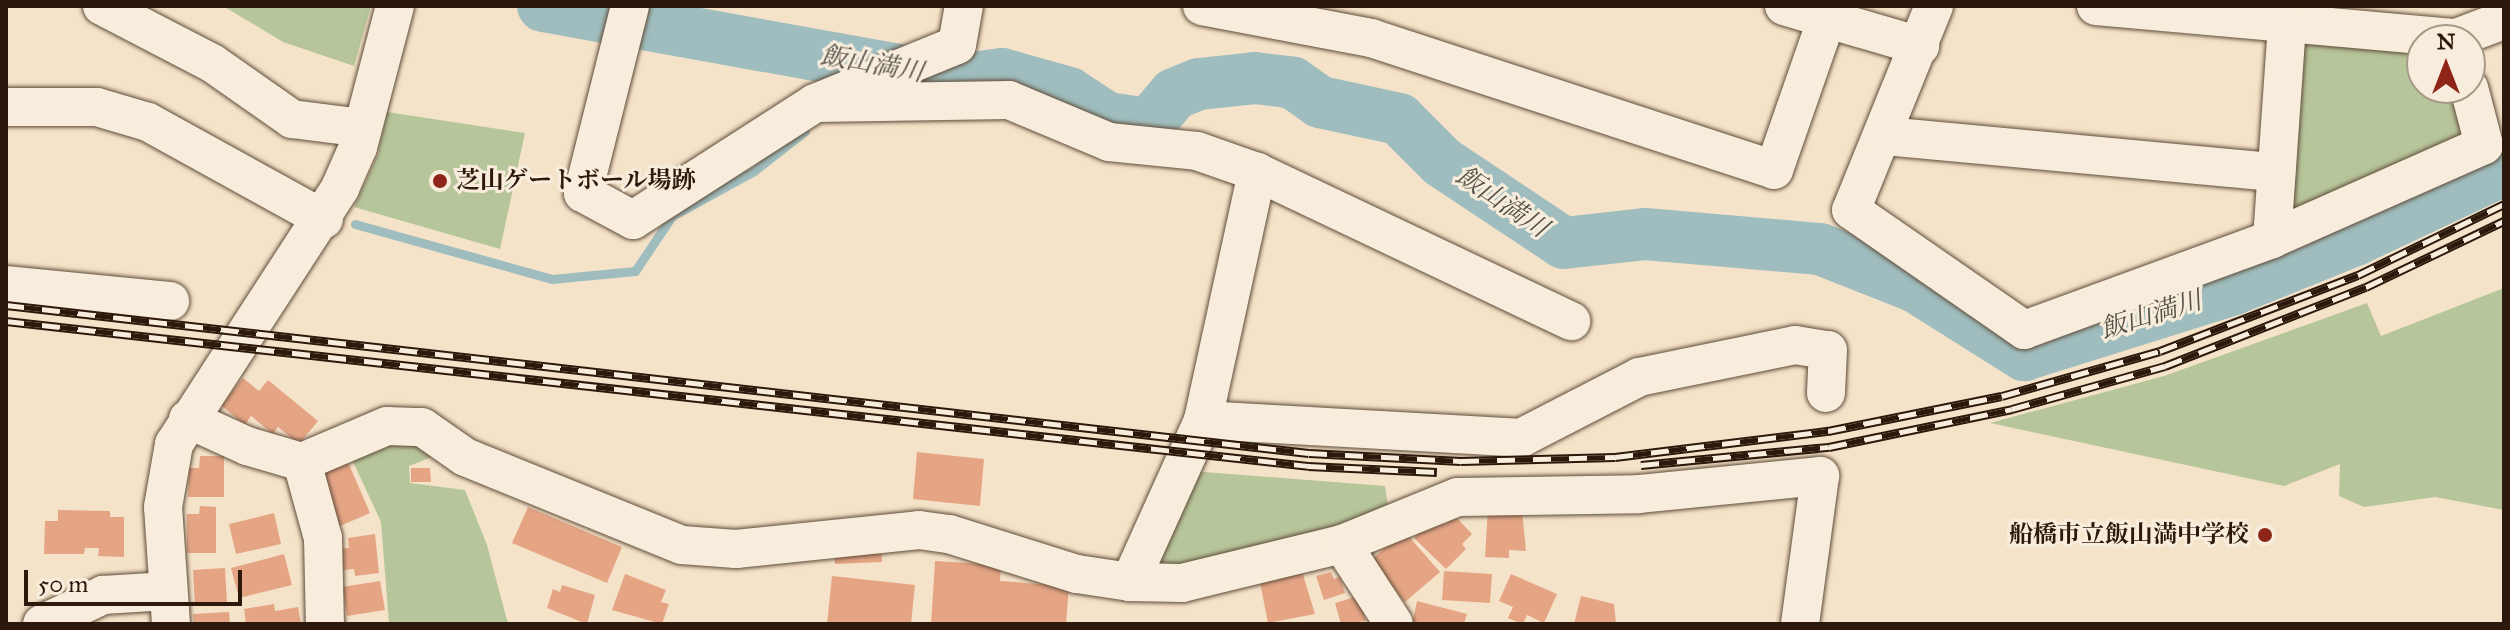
<!DOCTYPE html>
<meta charset="utf-8">
<style>
body{margin:0}
#map{position:relative;width:2510px;height:630px;overflow:hidden;background:#f5e3c9;font-family:"IM FELL Great Primer","Noto Serif JP",serif}
div>[style]{position:absolute}
.green>*{inset:0;background:#b7c59a}
.stream>*{height:9px;margin:-4.5px;padding:0 4.5px;transform-origin:4.5px;border-radius:4.5px;background:#9fbdbe}
.river>*{height:52px;margin:-26px;padding:0 26px;transform-origin:26px;border-radius:26px;background:#9fbdbe}
.building>*{inset:0;background:#e5a585}
.roads{filter:drop-shadow(0 0 2px #5f4c3a) drop-shadow(0 0 2px #5f4c3a)}
.minor>*{height:38px;margin:-19px;padding:0 19px;transform-origin:19px;border-radius:19px;background:#f8eddc}
.rail>*{height:9px;margin-top:-4.5px;transform-origin:0;background:repeating-linear-gradient(90deg,#f8eddc 0 18px,#2d190b 0 36px);box-sizing:border-box;border-block:2px solid #2d190b}
.dots>*{width:22px;height:22px;translate:-50% -50%;box-sizing:border-box;border:4px solid #f8eddc;border-radius:50%}
span{translate:-50% -50%;white-space:nowrap;text-align:center;line-height:1.15;-webkit-text-stroke:6px #f8eddc;paint-order:stroke}
.poi-label{font-size:24px;color:#2d190b;font-weight:700}
.left{translate:0 -50%;text-align:left}
.right{translate:-100% -50%;text-align:right}
.water-label{font-size:26px;color:#55524a;font-style:italic}
.frame{position:absolute;inset:0;border:8px solid #2d190b;pointer-events:none}
.north{position:absolute;left:2406px;top:24px;width:80px;height:80px;box-sizing:border-box;background:#f8eddc;border:2px solid #a79888;border-radius:50%;rotate:0deg;font-size:22px;font-weight:700;line-height:32px;text-align:center;color:#2d190b}
.north::after{content:'';display:block;margin:auto;width:28px;height:36px;background:#8f2418;clip-path:polygon(50% 0,100% 100%,50% 72%,0 100%)}
.scale{position:absolute;left:24px;top:570px;width:218px;height:36px;box-sizing:border-box;border:4px solid #2d190b;border-top:0;padding-left:10px;font-size:24px;line-height:28px;white-space:nowrap;color:#2d190b;-webkit-text-stroke:6px #f8eddc;paint-order:stroke}
</style>
<div id="map">
<div class="green">
<div style="clip-path:polygon(223px 6px,371px 6px,354px 66px,283px 42px)"></div>
<div style="clip-path:polygon(2308px 41px,2422px 48px,2422px 88px,2451px 88px,2462px 123px,2458px 145px,2294px 219px,2282px 210px,2294px 45px)"></div>
<div style="clip-path:polygon(387px 112px,525px 133px,500px 249px,354px 207px,378px 154px)"></div>
<div style="clip-path:polygon(2504px 288px,2504px 510px,2435px 497px,2364px 507px,2339px 496px,2340px 464px,2284px 486px,1990px 423px,2164px 376px,2367px 303px,2381px 336px)"></div>
<div style="clip-path:polygon(394px 435px,447px 451px,409px 466px,410px 483px,465px 490px,487px 545px,508px 624px,389px 624px,381px 522px,349px 453px)"></div>
<div style="clip-path:polygon(1191px 471px,1385px 486px,1389px 513px,1152px 575px)"></div>
</div>
<div class="stream">
<div style="left:355px;top:224px;width:205px;rotate:15.6deg"></div>
<div style="left:552px;top:279px;width:83px;rotate:-5.5deg"></div>
<div style="left:635px;top:271px;width:66px;rotate:-56.1deg"></div>
<div style="left:672px;top:216px;width:94px;rotate:-28.8deg"></div>
<div style="left:754px;top:171px;width:65px;rotate:-38.1deg"></div>
</div>
<div class="river">
<div style="left:543px;top:6px;width:371px;rotate:10.2deg"></div>
<div style="left:908px;top:72px;width:58px;rotate:6.9deg"></div>
<div style="left:966px;top:79px;width:36px;rotate:-8deg"></div>
<div style="left:1002px;top:74px;width:70px;rotate:15.8deg"></div>
<div style="left:1069px;top:93px;width:45px;rotate:33.3deg"></div>
<div style="left:1107px;top:118px;width:42px;rotate:8.1deg"></div>
<div style="left:1149px;top:124px;width:39px;rotate:-50deg"></div>
<div style="left:1174px;top:94px;width:27px;rotate:-22deg"></div>
<div style="left:1199px;top:84px;width:56px;rotate:-6.1deg"></div>
<div style="left:1255px;top:78px;width:38px;rotate:7deg"></div>
<div style="left:1293px;top:83px;width:33px;rotate:35deg"></div>
<div style="left:1320px;top:102px;width:81px;rotate:12.1deg"></div>
<div style="left:1399px;top:119px;width:61px;rotate:45deg"></div>
<div style="left:1442px;top:162px;width:146px;rotate:33.6deg"></div>
<div style="left:1564px;top:243px;width:81px;rotate:-6.3deg"></div>
<div style="left:1645px;top:234px;width:176px;rotate:4.9deg"></div>
<div style="left:1820px;top:249px;width:103px;rotate:21.6deg"></div>
<div style="left:1916px;top:287px;width:128px;rotate:32.2deg"></div>
<div style="left:2024px;top:355px;width:220px;rotate:-17.4deg"></div>
<div style="left:2234px;top:289px;width:131px;rotate:-22deg"></div>
<div style="left:2355px;top:240px;width:165px;rotate:-25.2deg"></div>
</div>
<div class="building">
<div style="clip-path:polygon(243px 378px,259px 391px,268px 380px,318px 421px,299px 444px,278px 427px,273px 434px,251px 416px,245px 425px,221px 405px)"></div>
<div style="clip-path:polygon(917px 452px,984px 459px,980px 506px,913px 499px)"></div>
<div style="clip-path:polygon(200px 456px,224px 456px,224px 497px,188px 497px,189px 468px,199px 468px)"></div>
<div style="clip-path:polygon(348px 462px,370px 513px,340px 526px,317px 476px)"></div>
<div style="clip-path:polygon(411px 468px,430px 468px,431px 482px,411px 482px)"></div>
<div style="clip-path:polygon(200px 506px,216px 507px,216px 553px,187px 553px,187px 514px,199px 514px)"></div>
<div style="clip-path:polygon(528px 507px,622px 547px,607px 583px,512px 543px)"></div>
<div style="clip-path:polygon(1488px 508px,1522px 510px,1526px 551px,1509px 550px,1509px 558px,1485px 557px)"></div>
<div style="clip-path:polygon(58px 510px,110px 511px,110px 517px,124px 517px,124px 557px,98px 556px,99px 548px,85px 548px,84px 554px,44px 554px,45px 521px,58px 521px)"></div>
<div style="clip-path:polygon(274px 513px,281px 544px,236px 554px,229px 524px)"></div>
<div style="clip-path:polygon(1454px 515px,1472px 534px,1462px 544px,1466px 549px,1446px 569px,1414px 538px,1430px 521px,1446px 524px)"></div>
<div style="clip-path:polygon(1404px 531px,1440px 572px,1405px 602px,1370px 561px)"></div>
<div style="clip-path:polygon(375px 534px,379px 573px,355px 576px,354px 569px,343px 570px,340px 549px,349px 548px,348px 538px)"></div>
<div style="clip-path:polygon(881px 543px,882px 562px,835px 564px,834px 545px)"></div>
<div style="clip-path:polygon(284px 554px,292px 585px,239px 598px,231px 568px)"></div>
<div style="clip-path:polygon(935px 561px,1001px 565px,1000px 581px,1069px 586px,1066px 624px,931px 624px)"></div>
<div style="clip-path:polygon(225px 568px,227px 603px,195px 605px,193px 570px)"></div>
<div style="clip-path:polygon(1301px 568px,1315px 614px,1268px 623px,1259px 577px)"></div>
<div style="clip-path:polygon(1444px 571px,1492px 574px,1490px 603px,1442px 600px)"></div>
<div style="clip-path:polygon(1331px 572px,1334px 579px,1340px 577px,1345px 593px,1324px 600px,1316px 576px)"></div>
<div style="clip-path:polygon(625px 574px,666px 590px,661px 602px,669px 604px,662px 624px,612px 610px)"></div>
<div style="clip-path:polygon(1511px 574px,1557px 594px,1544px 623px,1527px 615px,1523px 624px,1508px 618px,1513px 607px,1499px 601px)"></div>
<div style="clip-path:polygon(832px 576px,915px 585px,911px 624px,827px 624px)"></div>
<div style="clip-path:polygon(380px 581px,385px 610px,347px 616px,342px 587px)"></div>
<div style="clip-path:polygon(562px 585px,595px 595px,587px 624px,547px 608px,553px 589px,560px 592px)"></div>
<div style="clip-path:polygon(1358px 596px,1366px 621px,1341px 624px,1335px 603px)"></div>
<div style="clip-path:polygon(1581px 596px,1614px 604px,1616px 624px,1574px 624px)"></div>
<div style="clip-path:polygon(1417px 601px,1467px 614px,1464px 624px,1412px 624px)"></div>
<div style="clip-path:polygon(274px 604px,275px 611px,298px 607px,301px 624px,246px 624px,244px 609px)"></div>
<div style="clip-path:polygon(229px 612px,230px 624px,194px 624px,193px 614px)"></div>
</div>
<div class="roads">
<div class="minor">
<div style="left:102px;top:6px;width:124px;rotate:27.4deg"></div>
<div style="left:212px;top:63px;width:98px;rotate:35deg"></div>
<div style="left:292px;top:119px;width:71px;rotate:7.3deg"></div>
<div style="left:630px;top:6px;width:193px;rotate:104.1deg"></div>
<div style="left:583px;top:193px;width:57px;rotate:28.4deg"></div>
<div style="left:633px;top:220px;width:216px;rotate:-32.7deg"></div>
<div style="left:815px;top:103px;width:153px;rotate:-22.2deg"></div>
<div style="left:957px;top:45px;width:40px;rotate:-80deg"></div>
<div style="left:1202px;top:6px;width:172px;rotate:10.7deg"></div>
<div style="left:1371px;top:38px;width:424px;rotate:18.1deg"></div>
<div style="left:1774px;top:170px;width:174px;rotate:-70.8deg"></div>
<div style="left:1784px;top:6px;width:142px;rotate:16.4deg"></div>
<div style="left:1934px;top:6px;width:220px;rotate:112.1deg"></div>
<div style="left:1851px;top:210px;width:211px;rotate:34.7deg"></div>
<div style="left:2024px;top:330px;width:264px;rotate:-20.1deg"></div>
<div style="left:2272px;top:239px;width:232px;rotate:-23.9deg"></div>
<div style="left:2484px;top:145px;width:59px;rotate:-104.7deg"></div>
<div style="left:2096px;top:6px;width:361px;rotate:5.1deg"></div>
<div style="left:2456px;top:38px;width:51px;rotate:-20.6deg"></div>
<div style="left:815px;top:103px;width:194px;rotate:-0.9deg"></div>
<div style="left:1009px;top:100px;width:108px;rotate:22.8deg"></div>
<div style="left:1109px;top:142px;width:88px;rotate:5.8deg"></div>
<div style="left:1197px;top:151px;width:64px;rotate:19.3deg"></div>
<div style="left:1257px;top:172px;width:348px;rotate:25.4deg"></div>
<div style="left:6px;top:107px;width:91px"></div>
<div style="left:97px;top:107px;width:53px;rotate:16.4deg"></div>
<div style="left:148px;top:122px;width:201px;rotate:28.9deg"></div>
<div style="left:1885px;top:136px;width:393px;rotate:5.3deg"></div>
<div style="left:2272px;top:239px;width:214px;rotate:-86deg"></div>
<div style="left:6px;top:285px;width:165px;rotate:5.6deg"></div>
<div style="left:188px;top:419px;width:65px;rotate:24.6deg"></div>
<div style="left:247px;top:446px;width:57px;rotate:16.2deg"></div>
<div style="left:302px;top:462px;width:92px;rotate:-23deg"></div>
<div style="left:387px;top:426px;width:35px;rotate:2deg"></div>
<div style="left:422px;top:427px;width:52px;rotate:34.9deg"></div>
<div style="left:465px;top:457px;width:234px;rotate:22.1deg"></div>
<div style="left:682px;top:545px;width:54px;rotate:4.2deg"></div>
<div style="left:736px;top:549px;width:184px;rotate:-5.9deg"></div>
<div style="left:919px;top:530px;width:30px;rotate:8deg"></div>
<div style="left:949px;top:534px;width:134px;rotate:17.4deg"></div>
<div style="left:1077px;top:574px;width:54px;rotate:8.6deg"></div>
<div style="left:1130px;top:582px;width:52px;rotate:1.1deg"></div>
<div style="left:1182px;top:583px;width:165px;rotate:-13.7deg"></div>
<div style="left:1342px;top:544px;width:125px;rotate:-22.1deg"></div>
<div style="left:1458px;top:497px;width:181px;rotate:-0.9deg"></div>
<div style="left:1639px;top:494px;width:182px;rotate:-5.7deg"></div>
<div style="left:1820px;top:476px;width:149px;rotate:97.7deg"></div>
<div style="left:1203px;top:420px;width:319px;rotate:3.2deg"></div>
<div style="left:1521px;top:438px;width:133px;rotate:-27.3deg"></div>
<div style="left:1639px;top:377px;width:159px;rotate:-11.6deg"></div>
<div style="left:1795px;top:345px;width:33px;rotate:9deg"></div>
<div style="left:1828px;top:350px;width:43px;rotate:92.7deg"></div>
<div style="left:302px;top:462px;width:79px;rotate:74.6deg"></div>
<div style="left:323px;top:538px;width:86px;rotate:88.7deg"></div>
<div style="left:1342px;top:544px;width:95px;rotate:57deg"></div>
<div style="left:1130px;top:582px;width:178px;rotate:-65.7deg"></div>
<div style="left:1203px;top:420px;width:254px;rotate:-77.7deg"></div>
<div style="left:42px;top:624px;width:68px;rotate:-25.4deg"></div>
<div style="left:103px;top:595px;width:65px;rotate:-3.5deg"></div>
<div style="left:171px;top:624px;width:117px;rotate:-93.9deg"></div>
<div style="left:163px;top:507px;width:64px;rotate:-80.1deg"></div>
<div style="left:174px;top:444px;width:305px;rotate:-57deg"></div>
<div style="left:340px;top:188px;width:45px;rotate:-66.3deg"></div>
<div style="left:358px;top:147px;width:146px;rotate:-75.3deg"></div>
</div>
</div>
<div class="rail">
<div style="left:6px;top:305px;width:1311px;rotate:6.48deg"></div>
<div style="left:1309px;top:453px;width:152px;rotate:3deg"></div>
<div style="left:1461px;top:461px;width:154px;rotate:-1.5deg"></div>
<div style="left:1615px;top:457px;width:215px;rotate:-7deg"></div>
<div style="left:1828px;top:431px;width:177px;rotate:-11.4deg"></div>
<div style="left:2002px;top:396px;width:164px;rotate:-15.9deg"></div>
<div style="left:2160px;top:351px;width:212px;rotate:-21deg"></div>
<div style="left:2358px;top:275px;width:162px;rotate:-25.9deg"></div>
<div style="left:6px;top:321px;width:1310px;rotate:6.35deg"></div>
<div style="left:1308px;top:466px;width:129px;rotate:2.7deg"></div>
<div style="left:1641px;top:465px;width:189px;rotate:-5.5deg"></div>
<div style="left:1829px;top:447px;width:187px;rotate:-11.7deg"></div>
<div style="left:2012px;top:409px;width:159px;rotate:-15.7deg"></div>
<div style="left:2165px;top:366px;width:216px;rotate:-21.5deg"></div>
<div style="left:2366px;top:287px;width:153px;rotate:-25.6deg"></div>
</div>
<div class="dots">
<div style="left:440px;top:181px;background:#8f2418"></div>
<div style="left:2265px;top:535px;background:#8f2418"></div>
</div>
<div class="poi-label">
<span class="left" style="left:456px;top:181px">芝山ゲートボール場跡</span>
<span class="right" style="left:2249px;top:535px">船橋市立飯山満中学校</span>
</div>
<div class="water-label">
<span style="left:872px;top:64px;rotate:10deg">飯山満川</span>
<span style="left:1502px;top:202px;rotate:34deg">飯山満川</span>
<span style="left:2151px;top:315px;rotate:-17deg">飯山満川</span>
</div>
<div class="frame"></div>
<div class="north">N</div>
<div class="scale">50 m</div>
</div>
